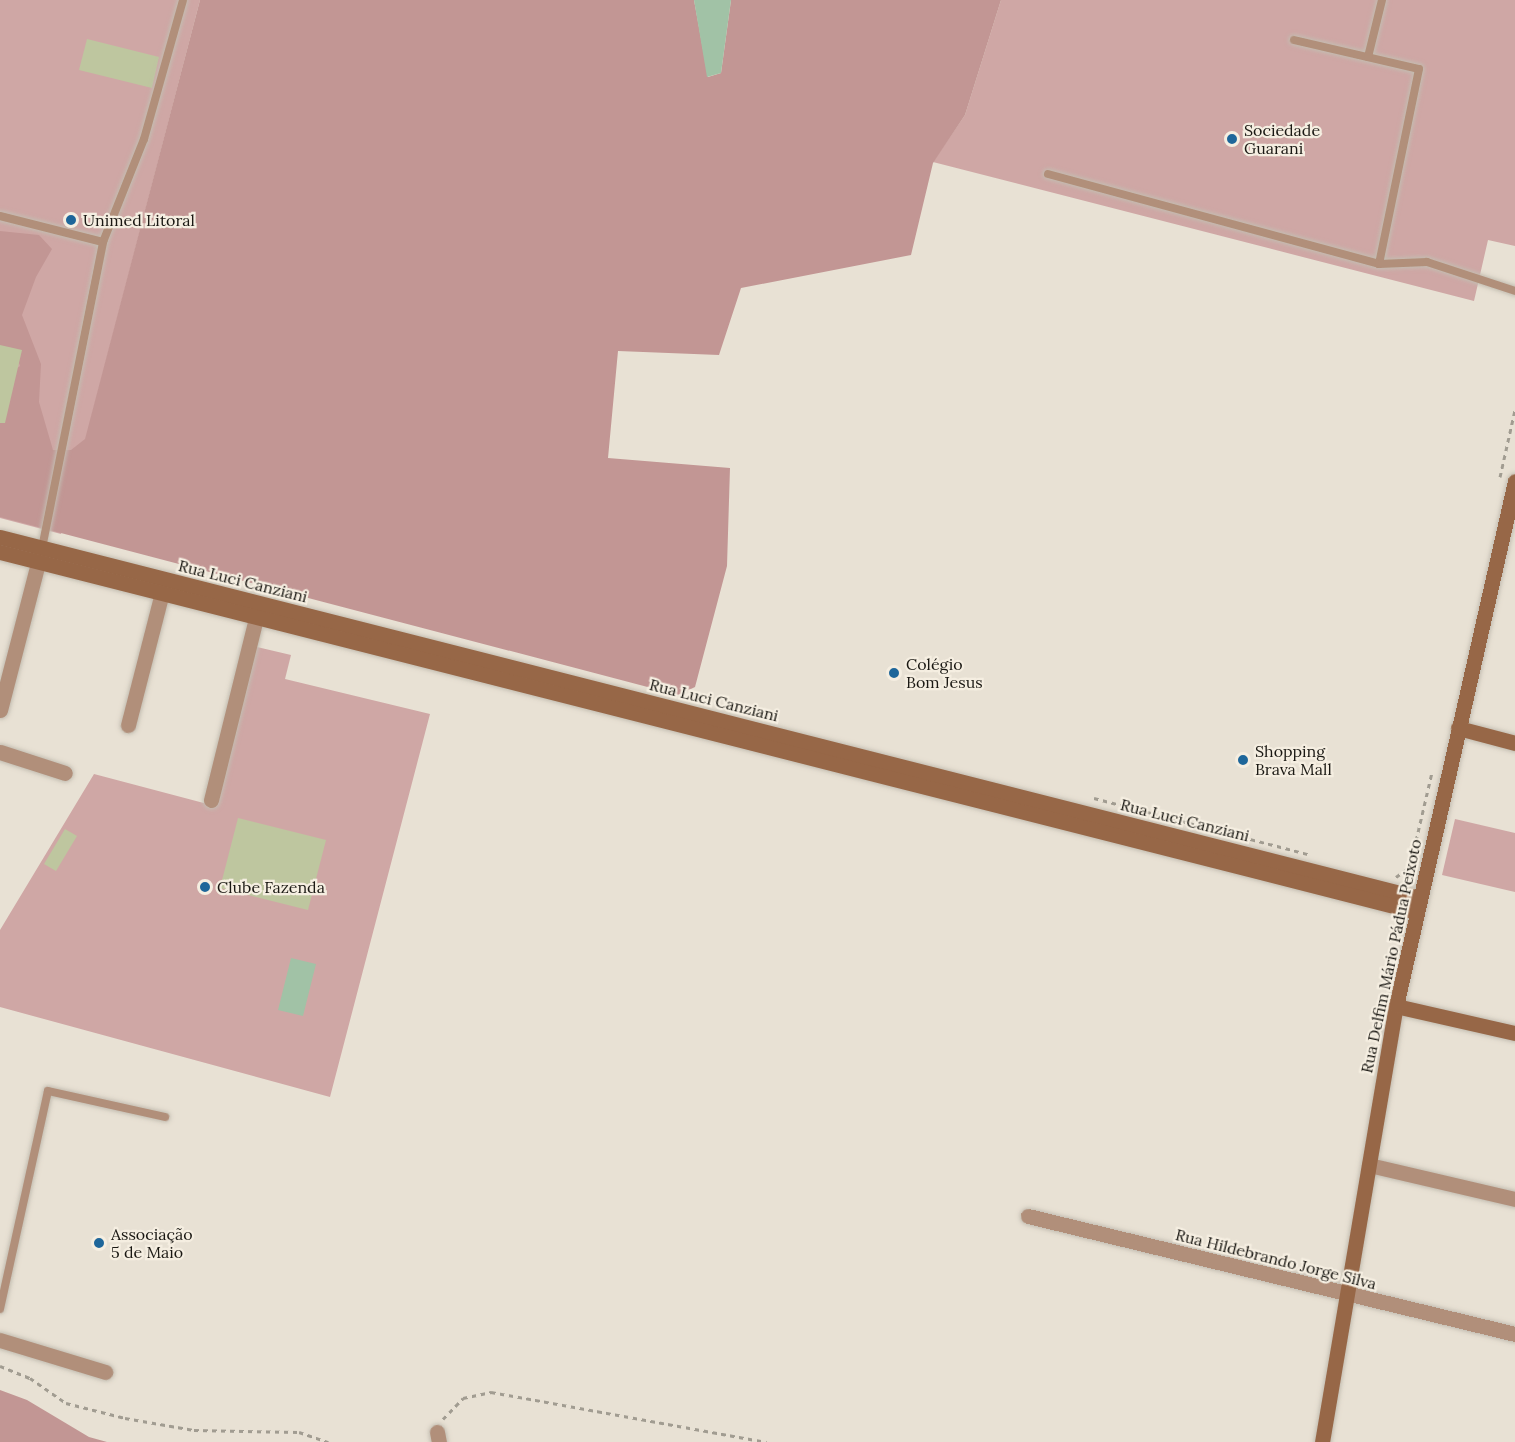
<!DOCTYPE html>
<html>
<head>
<meta charset="utf-8">
<style>
	body { margin:0 }
	#map { position:relative; width:1515px; height:1442px; overflow:hidden; background:#e8e1d4; font-family:Lora,serif }
	div>[style] { position:absolute }
	.green>* { inset:0; background:#cfa7a5 }
	.forest>* { inset:0; background:#c29694 }
	.water>* { inset:0; background:#a1c2a6 }
	.building>* { inset:0; background:#bec69f }
	.path>* { height:3px; margin-top:-1.5px; transform-origin:0; background:repeating-linear-gradient(90deg,#a19c91 0 4.5px,transparent 0 9px) }
	.roads { filter:drop-shadow(0 0 2px #c3bdb1) drop-shadow(0 0 2px #c3bdb1) }
	.lane>* { height:8px; margin:-4px; padding:0 4px; transform-origin:4px; border-radius:4px; background:#b18f7a }
	.street>* { height:15px; margin:-7.5px; padding:0 7.5px; transform-origin:7.5px; border-radius:7.5px; background:#b18f7a }
	.secondary>* { height:15px; margin:-7.5px; padding:0 7.5px; transform-origin:7.5px; border-radius:7.5px; background:#976747 }
	.dots>* { width:16px; height:16px; translate:-50% -50%; box-sizing:border-box; border:3px solid #f5eee1; border-radius:50% }
	span { translate:-50% -50%; white-space:nowrap; text-align:center; line-height:1.15; -webkit-text-stroke:4.5px #f5eee1; paint-order:stroke }
	.poi-label { font-size:16px; color:#1a1813 }
	.left { translate:0 -50%; text-align:left }
	.street-label { font-size:16px; color:#1a1813 }
</style>
</head>
<body>
<div id="map">
	<div class="green">
		<div style="clip-path:polygon(0 0,200px 0,61px 534px,0 518px)"></div>
		<div style="clip-path:polygon(1001px 0,1515px 0,1515px 246px,1488px 240px,1474px 301px,933px 162px,965px 115px)"></div>
		<div style="clip-path:polygon(257px 647px,291px 655px,285px 679px,430px 714px,330px 1097px,0 1007px,0 930px,94px 774px,215px 806px)"></div>
		<div style="clip-path:polygon(1455px 819px,1515px 833px,1515px 892px,1442px 875px)"></div>
	</div>
	<div class="forest">
		<div style="clip-path:polygon(200px 0,694px 0,708px 77px,721px 73px,731px 0,1001px 0,965px 115px,933px 163px,911px 255px,741px 288px,719px 355px,618px 351px,608px 458px,730px 468px,727px 566px,695px 687px,678px 695px,0 517px,0 381px,20px 366px,17px 357px,0 362px,0 231px,39px 235px,52px 249px,36px 277px,22px 315px,41px 364px,39px 402px,53px 450px,71px 450px,85px 439px)"></div>
		<div style="clip-path:polygon(0 1390px,27px 1400px,89px 1437px,107px 1442px,0 1442px)"></div>
	</div>
	<div class="water">
		<div style="clip-path:polygon(694px 0,731px 0,721px 73px,707px 77px)"></div>
		<div style="clip-path:polygon(291px 958px,316px 964px,303px 1016px,278px 1010px)"></div>
	</div>
	<div class="building">
		<div style="clip-path:polygon(87px 39px,159px 57px,152px 88px,79px 70px)"></div>
		<div style="clip-path:polygon(0 345px,22px 350px,5px 423px,0 423px)"></div>
		<div style="clip-path:polygon(238px 818px,326px 840px,308px 910px,220px 888px)"></div>
		<div style="clip-path:polygon(65px 829px,77px 836px,56px 871px,44px 864px)"></div>
	</div>
	<div class="path">
		<div style="left:1500px;top:477px;width:69px;rotate:-77.4deg"></div>
		<div style="left:1094px;top:798px;width:221px;rotate:14.7deg"></div>
		<div style="left:1396px;top:877px;width:14px;rotate:-36deg"></div>
		<div style="left:1407px;top:869px;width:12px;rotate:-66deg"></div>
		<div style="left:1412px;top:858px;width:88px;rotate:-76.9deg"></div>
		<div style="left:0;top:1366px;width:32px;rotate:22deg"></div>
		<div style="left:30px;top:1378px;width:44px;rotate:34.8deg"></div>
		<div style="left:66px;top:1403px;width:61px;rotate:14.3deg"></div>
		<div style="left:125px;top:1418px;width:70px;rotate:9.9deg"></div>
		<div style="left:194px;top:1430px;width:105px;rotate:1.1deg"></div>
		<div style="left:299px;top:1432px;width:31px;rotate:19deg"></div>
		<div style="left:443px;top:1419px;width:29px;rotate:-46deg"></div>
		<div style="left:463px;top:1398px;width:29px;rotate:-12deg"></div>
		<div style="left:491px;top:1392px;width:280px;rotate:10.3deg"></div>
	</div>
	<div class="roads">
		<div class="lane">
			<div style="left:1294px;top:40px;width:128px;rotate:13.1deg"></div>
			<div style="left:1419px;top:69px;width:199px;rotate:101.6deg"></div>
			<div style="left:1368px;top:57px;width:59px;rotate:-76.2deg"></div>
			<div style="left:1048px;top:174px;width:343px;rotate:15.2deg"></div>
			<div style="left:1379px;top:264px;width:48px;rotate:-2.4deg"></div>
			<div style="left:1427px;top:262px;width:93px;rotate:18.2deg"></div>
			<div style="left:0;top:216px;width:106px;rotate:14.2deg"></div>
			<div style="left:103px;top:242px;width:111px;rotate:-68.3deg"></div>
			<div style="left:144px;top:139px;width:144px;rotate:-74.3deg"></div>
			<div style="left:42px;top:548px;width:312px;rotate:-78.7deg"></div>
			<div style="left:0;top:1309px;width:223px;rotate:-77.6deg"></div>
			<div style="left:48px;top:1091px;width:120px;rotate:12.5deg"></div>
		</div>
		<div class="street">
			<div style="left:0;top:710px;width:164px;rotate:-75.5deg"></div>
			<div style="left:128px;top:725px;width:136px;rotate:-75.6deg"></div>
			<div style="left:0;top:752px;width:68px;rotate:17.9deg"></div>
			<div style="left:211px;top:800px;width:200px;rotate:-76.1deg"></div>
			<div style="left:1369px;top:1165px;width:150px;rotate:13.1deg"></div>
			<div style="left:1028px;top:1216px;width:501px;rotate:13.62deg"></div>
			<div style="left:0;top:1340px;width:110px;rotate:16.9deg"></div>
			<div style="left:437px;top:1432px;width:10px;rotate:79deg"></div>
		</div>
		<div class="secondary">
			<div style="left:0;top:537px;width:1464px;rotate:14.27deg"></div>
			<div style="left:0;top:552px;width:1462px;rotate:14.25deg"></div>
			<div style="left:1458px;top:728px;width:59px;rotate:14.7deg"></div>
			<div style="left:1396px;top:1006px;width:122px;rotate:12.8deg"></div>
			<div style="left:1322px;top:1442px;width:442px;rotate:-80.4deg"></div>
			<div style="left:1396px;top:1006px;width:538px;rotate:-77.23deg"></div>
		</div>
	</div>
	<div class="dots">
		<div style="left:1232px;top:139px;background:#1e669a"></div>
		<div style="left:71px;top:220px;background:#1e669a"></div>
		<div style="left:894px;top:673px;background:#1e669a"></div>
		<div style="left:1243px;top:760px;background:#1e669a"></div>
		<div style="left:205px;top:887px;background:#1e669a"></div>
		<div style="left:99px;top:1243px;background:#1e669a"></div>
	</div>
	<div class="poi-label">
		<span class="left" style="left:1244px;top:139px">Sociedade<br>Guarani</span>
		<span class="left" style="left:83px;top:220px">Unimed Litoral</span>
		<span class="left" style="left:906px;top:673px">Colégio<br>Bom Jesus</span>
		<span class="left" style="left:1255px;top:760px">Shopping<br>Brava Mall</span>
		<span class="left" style="left:217px;top:887px">Clube Fazenda</span>
		<span class="left" style="left:111px;top:1243px">Associação<br>5 de Maio</span>
	</div>
	<div class="street-label">
		<span style="left:243px;top:581px;rotate:14deg">Rua Luci Canziani</span>
		<span style="left:714px;top:700px;rotate:14deg">Rua Luci Canziani</span>
		<span style="left:1185px;top:820px;rotate:14deg">Rua Luci Canziani</span>
		<span style="left:1391px;top:956px;rotate:-78deg">Rua Delfim Mário Pádua Peixoto</span>
		<span style="left:1276px;top:1259px;rotate:14deg">Rua Hildebrando Jorge Silva</span>
	</div>
</div>
</body>
</html>
